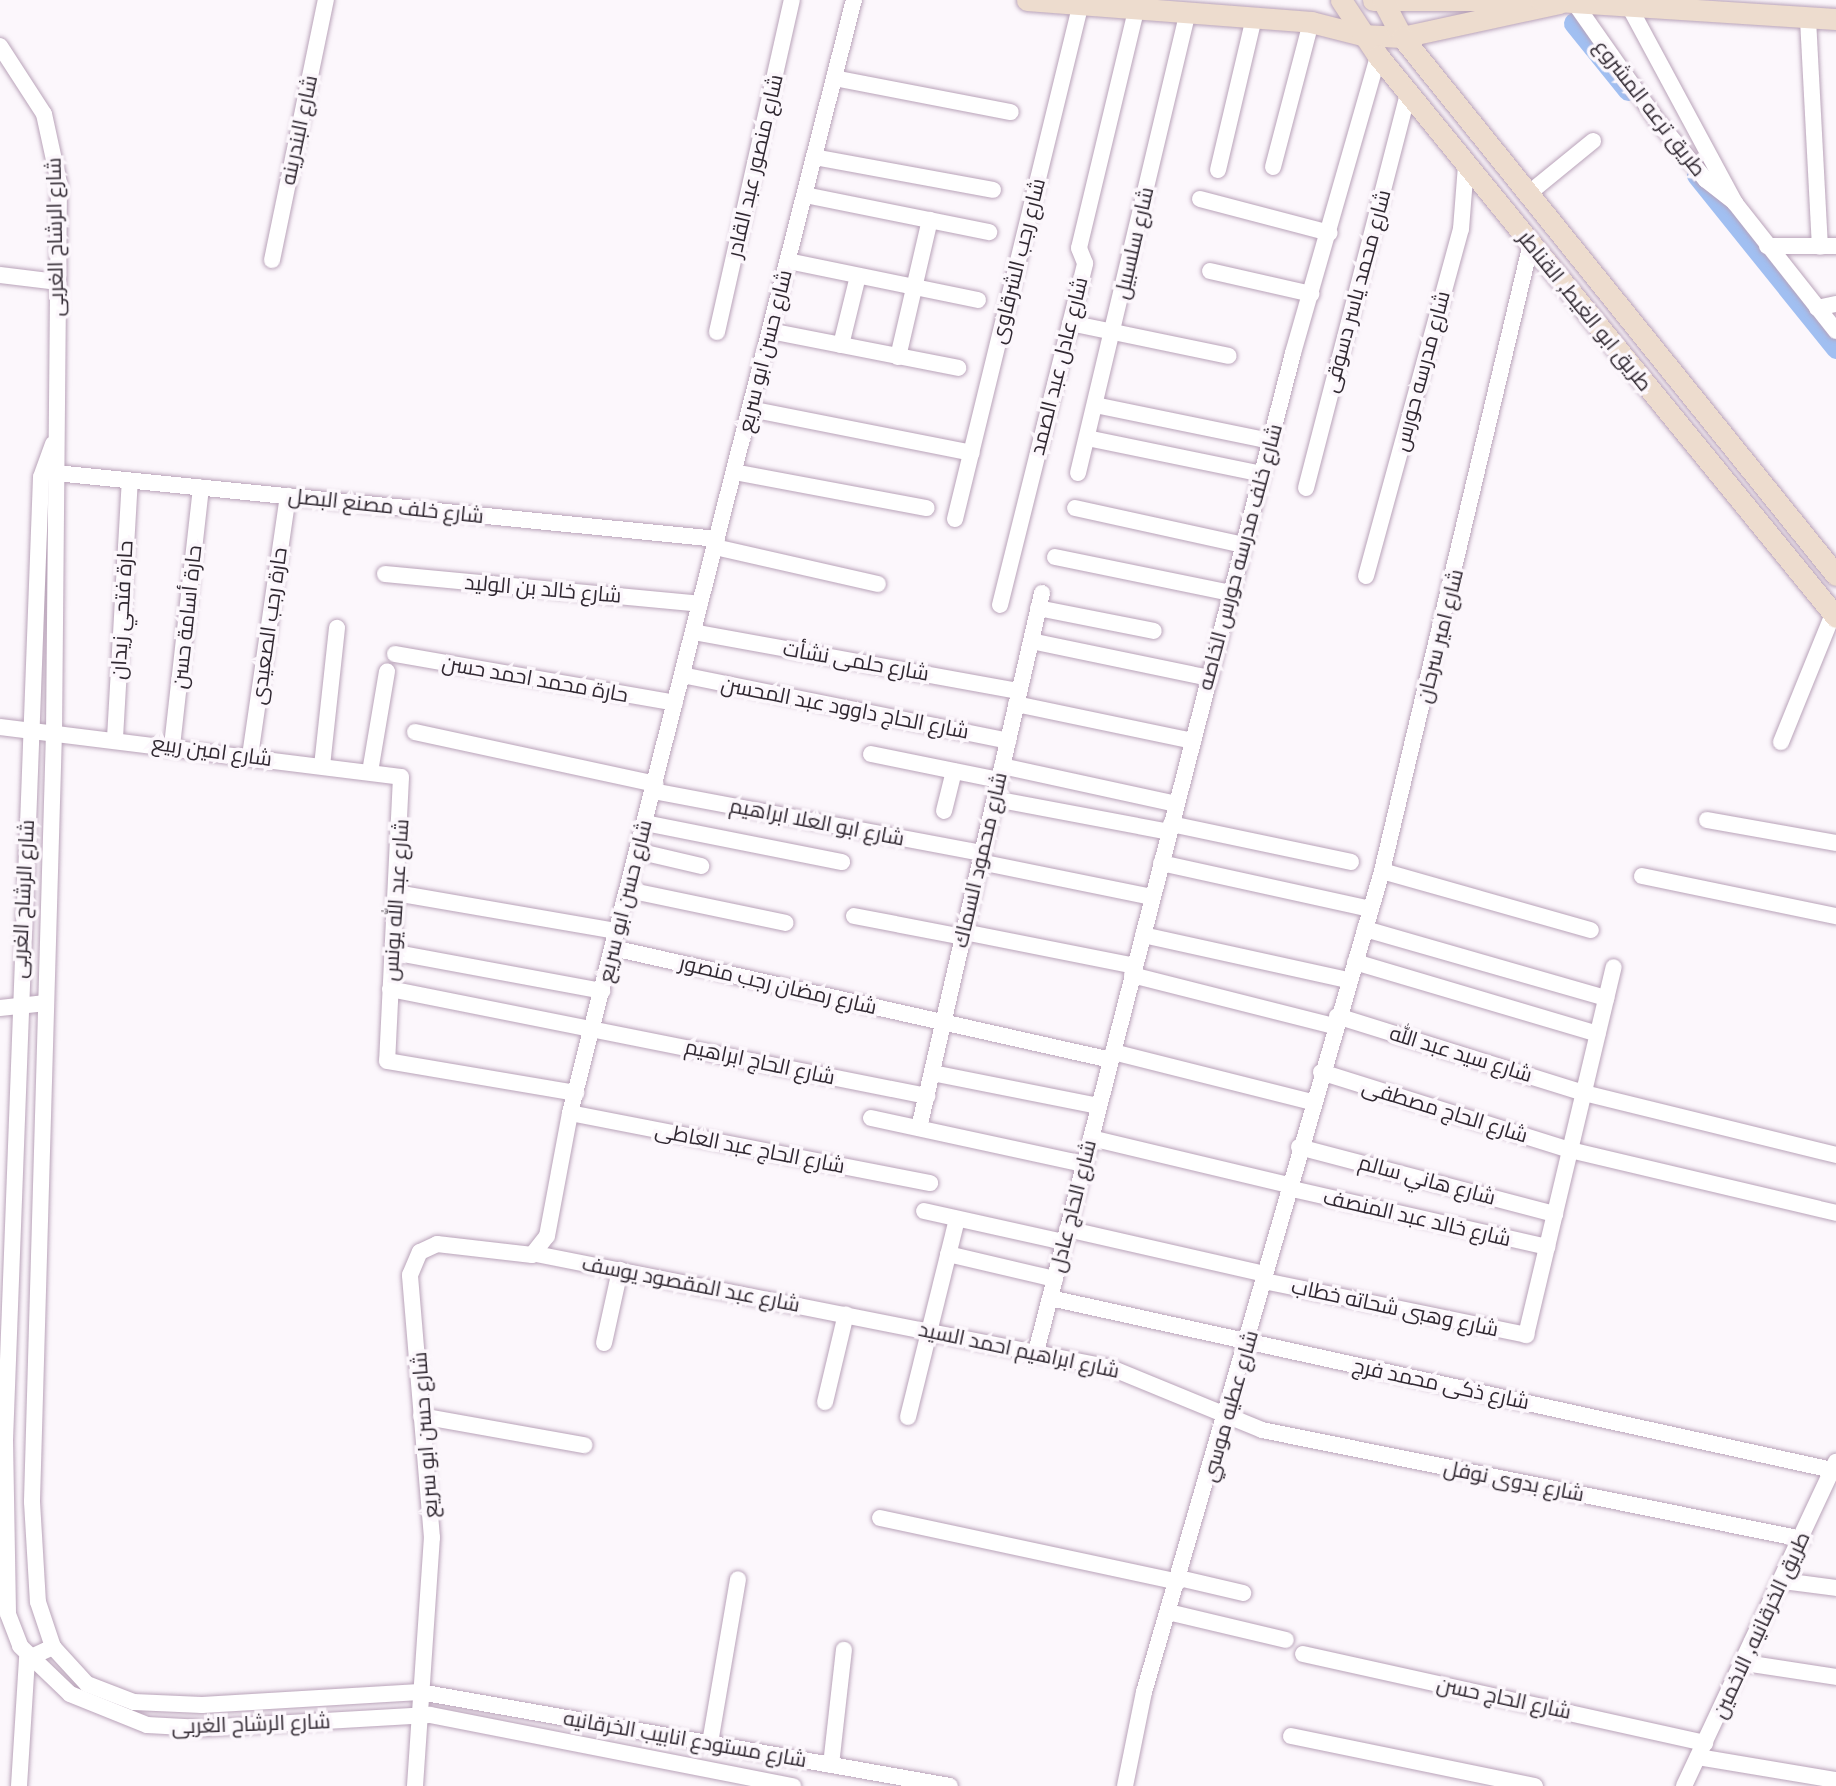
<!DOCTYPE html>
<html>
<head>
<meta charset="utf-8">
<style>
	body { margin:0 }
	#map { position:relative; width:1836px; height:1786px; overflow:hidden; background:#fcf7fc; font-family:"Source Serif 4",Cairo,serif }
	div>[style] { position:absolute }
	.canal>* { height:21px; margin:-10.5px; padding:0 10.5px; transform-origin:10.5px; border-radius:10.5px; background:#a1bff1 }
	.roads { filter:drop-shadow(0 0 2px #b9a3b9) drop-shadow(0 0 2px #b9a3b9) }
	.street>* { height:16px; margin:-8px; padding:0 8px; transform-origin:8px; border-radius:8px; background:#fff }
	.secondary>* { height:21px; margin:-10.5px; padding:0 10.5px; transform-origin:10.5px; border-radius:10.5px; background:#eddcce }
	span { translate:-50% -50%; white-space:nowrap; text-align:center; line-height:1.15; -webkit-text-stroke:7px #fcf7fc; paint-order:stroke }
	.street-label { font-size:21px; color:#302831 }
</style>
</head>
<body>
<div id="map">
	<div class="canal">
		<div style="left:1574px;top:23px;width:86px;rotate:51.1deg"></div>
		<div style="left:1697px;top:175px;width:222px;rotate:51.2deg"></div>
	</div>
	<div class="roads">
		<div class="street">
			<div style="left:1576px;top:5px;width:139px;rotate:54.9deg"></div>
			<div style="left:1656px;top:119px;width:79px;rotate:50.7deg"></div>
			<div style="left:1706px;top:180px;width:37px;rotate:38deg"></div>
			<div style="left:1735px;top:203px;width:163px;rotate:51.7deg"></div>
			<div style="left:1630px;top:8px;width:221px;rotate:61.7deg"></div>
			<div style="left:1808px;top:19px;width:228px;rotate:87deg"></div>
			<div style="left:0;top:46px;width:81px;rotate:57.1deg"></div>
			<div style="left:44px;top:114px;width:71px;rotate:77.7deg"></div>
			<div style="left:59px;top:183px;width:549px;rotate:90.52deg"></div>
			<div style="left:54px;top:732px;width:770px;rotate:91.64deg"></div>
			<div style="left:32px;top:1502px;width:100px;rotate:86.6deg"></div>
			<div style="left:38px;top:1602px;width:47px;rotate:71.6deg"></div>
			<div style="left:53px;top:1647px;width:50px;rotate:47.4deg"></div>
			<div style="left:87px;top:1684px;width:50px;rotate:21deg"></div>
			<div style="left:134px;top:1702px;width:68px;rotate:2.5deg"></div>
			<div style="left:202px;top:1705px;width:218px;rotate:-3.4deg"></div>
			<div style="left:420px;top:1692px;width:538px;rotate:10.06deg"></div>
			<div style="left:834px;top:78px;width:180px;rotate:10.9deg"></div>
			<div style="left:814px;top:157px;width:182px;rotate:10.4deg"></div>
			<div style="left:1273px;top:167px;width:150px;rotate:-75.3deg"></div>
			<div style="left:1218px;top:170px;width:156px;rotate:-76.7deg"></div>
			<div style="left:1528px;top:194px;width:84px;rotate:-39.2deg"></div>
			<div style="left:805px;top:195px;width:188px;rotate:11.4deg"></div>
			<div style="left:1200px;top:199px;width:134px;rotate:14.7deg"></div>
			<div style="left:1767px;top:246px;width:69px"></div>
			<div style="left:272px;top:260px;width:266px;rotate:-78.3deg"></div>
			<div style="left:788px;top:261px;width:194px;rotate:11.6deg"></div>
			<div style="left:1210px;top:271px;width:104px;rotate:12.8deg"></div>
			<div style="left:0;top:275px;width:57px;rotate:7deg"></div>
			<div style="left:1817px;top:308px;width:19px;rotate:-12deg"></div>
			<div style="left:1070px;top:323px;width:162px;rotate:11.7deg"></div>
			<div style="left:770px;top:331px;width:192px;rotate:11.1deg"></div>
			<div style="left:717px;top:332px;width:340px;rotate:-77.3deg"></div>
			<div style="left:841px;top:345px;width:71px;rotate:-76.2deg"></div>
			<div style="left:898px;top:357px;width:141px;rotate:-76.9deg"></div>
			<div style="left:1095px;top:405px;width:179px;rotate:11.6deg"></div>
			<div style="left:750px;top:409px;width:226px;rotate:11.2deg"></div>
			<div style="left:1087px;top:438px;width:179px;rotate:11.6deg"></div>
			<div style="left:53px;top:444px;width:35px;rotate:110deg"></div>
			<div style="left:41px;top:477px;width:964px;rotate:92.14deg"></div>
			<div style="left:5px;top:1440px;width:174px;rotate:89deg"></div>
			<div style="left:8px;top:1614px;width:34px;rotate:69deg"></div>
			<div style="left:20px;top:1646px;width:69px;rotate:43.8deg"></div>
			<div style="left:70px;top:1694px;width:83px;rotate:21.9deg"></div>
			<div style="left:147px;top:1725px;width:56px;rotate:3.1deg"></div>
			<div style="left:203px;top:1728px;width:227px;rotate:-3.3deg"></div>
			<div style="left:430px;top:1715px;width:370px;rotate:11.1deg"></div>
			<div style="left:734px;top:472px;width:196px;rotate:10.6deg"></div>
			<div style="left:55px;top:473px;width:665px;rotate:5.69deg"></div>
			<div style="left:1078px;top:473px;width:474px;rotate:-76.6deg"></div>
			<div style="left:1306px;top:488px;width:407px;rotate:-75.5deg"></div>
			<div style="left:1075px;top:508px;width:172px;rotate:12.4deg"></div>
			<div style="left:955px;top:519px;width:531px;rotate:-76.28deg"></div>
			<div style="left:715px;top:547px;width:167px;rotate:12.8deg"></div>
			<div style="left:1055px;top:557px;width:180px;rotate:11.6deg"></div>
			<div style="left:385px;top:574px;width:316px;rotate:5.4deg"></div>
			<div style="left:1366px;top:576px;width:360px;rotate:-74.7deg"></div>
			<div style="left:1461px;top:229px;width:64px;rotate:-85.5deg"></div>
			<div style="left:1000px;top:605px;width:352px;rotate:-76deg"></div>
			<div style="left:1085px;top:263px;width:16px;rotate:-112deg"></div>
			<div style="left:1079px;top:248px;width:249px;rotate:-76.5deg"></div>
			<div style="left:1038px;top:608px;width:118px;rotate:11.2deg"></div>
			<div style="left:693px;top:632px;width:331px;rotate:10.3deg"></div>
			<div style="left:1031px;top:641px;width:182px;rotate:11.7deg"></div>
			<div style="left:395px;top:654px;width:284px;rotate:9.9deg"></div>
			<div style="left:682px;top:675px;width:333px;rotate:11.4deg"></div>
			<div style="left:1016px;top:704px;width:181px;rotate:11.8deg"></div>
			<div style="left:0;top:727px;width:404px;rotate:7.1deg"></div>
			<div style="left:401px;top:777px;width:284px;rotate:92.8deg"></div>
			<div style="left:387px;top:1061px;width:192px;rotate:9.6deg"></div>
			<div style="left:415px;top:732px;width:246px;rotate:12.2deg"></div>
			<div style="left:115px;top:738px;width:257px;rotate:-86.7deg"></div>
			<div style="left:1781px;top:742px;width:138px;rotate:-67.9deg"></div>
			<div style="left:172px;top:746px;width:260px;rotate:-83.6deg"></div>
			<div style="left:871px;top:754px;width:131px;rotate:11.5deg"></div>
			<div style="left:250px;top:756px;width:263px;rotate:-81.7deg"></div>
			<div style="left:322px;top:766px;width:139px;rotate:-83.8deg"></div>
			<div style="left:1002px;top:766px;width:178px;rotate:12.3deg"></div>
			<div style="left:370px;top:772px;width:102px;rotate:-80.4deg"></div>
			<div style="left:653px;top:791px;width:335px;rotate:10.7deg"></div>
			<div style="left:995px;top:799px;width:177px;rotate:10.7deg"></div>
			<div style="left:944px;top:811px;width:41px;rotate:-76deg"></div>
			<div style="left:1707px;top:820px;width:131px;rotate:10.1deg"></div>
			<div style="left:645px;top:823px;width:201px;rotate:11.2deg"></div>
			<div style="left:1171px;top:824px;width:184px;rotate:11.9deg"></div>
			<div style="left:637px;top:851px;width:66px;rotate:13.2deg"></div>
			<div style="left:980px;top:862px;width:176px;rotate:11.5deg"></div>
			<div style="left:1161px;top:863px;width:215px;rotate:12.4deg"></div>
			<div style="left:1382px;top:871px;width:217px;rotate:15.8deg"></div>
			<div style="left:1642px;top:876px;width:198px;rotate:11.7deg"></div>
			<div style="left:628px;top:890px;width:161px;rotate:11.8deg"></div>
			<div style="left:396px;top:893px;width:224px;rotate:9.8deg"></div>
			<div style="left:854px;top:916px;width:111px;rotate:10.9deg"></div>
			<div style="left:1365px;top:929px;width:251px;rotate:16deg"></div>
			<div style="left:964px;top:932px;width:174px;rotate:11.2deg"></div>
			<div style="left:1143px;top:935px;width:210px;rotate:12.4deg"></div>
			<div style="left:613px;top:948px;width:510px;rotate:12.67deg"></div>
			<div style="left:392px;top:952px;width:214px;rotate:10.5deg"></div>
			<div style="left:1355px;top:962px;width:253px;rotate:16.5deg"></div>
			<div style="left:1132px;top:975px;width:208px;rotate:14.2deg"></div>
			<div style="left:390px;top:989px;width:548px;rotate:11.27deg"></div>
			<div style="left:0;top:1008px;width:46px;rotate:-6.2deg"></div>
			<div style="left:1337px;top:1016px;width:259px;rotate:17.3deg"></div>
			<div style="left:1584px;top:1093px;width:260px;rotate:13.8deg"></div>
			<div style="left:1113px;top:1052px;width:205px;rotate:14.1deg"></div>
			<div style="left:1321px;top:1072px;width:261px;rotate:17.4deg"></div>
			<div style="left:1570px;top:1150px;width:273px;rotate:13.3deg"></div>
			<div style="left:932px;top:1073px;width:170px;rotate:11.2deg"></div>
			<div style="left:570px;top:1113px;width:367px;rotate:11deg"></div>
			<div style="left:871px;top:1118px;width:218px;rotate:12.2deg"></div>
			<div style="left:919px;top:1128px;width:549px;rotate:-77.05deg"></div>
			<div style="left:1091px;top:1138px;width:204px;rotate:13.4deg"></div>
			<div style="left:1299px;top:1147px;width:265px;rotate:14.7deg"></div>
			<div style="left:1288px;top:1188px;width:266px;rotate:12.8deg"></div>
			<div style="left:924px;top:1211px;width:143px;rotate:12.5deg"></div>
			<div style="left:1067px;top:1229px;width:203px;rotate:12.8deg"></div>
			<div style="left:536px;top:1254px;width:586px;rotate:11.21deg"></div>
			<div style="left:1111px;top:1368px;width:163px;rotate:22.3deg"></div>
			<div style="left:1262px;top:1430px;width:551px;rotate:11.41deg"></div>
			<div style="left:948px;top:1254px;width:110px;rotate:13.2deg"></div>
			<div style="left:1264px;top:1281px;width:268px;rotate:11.6deg"></div>
			<div style="left:1526px;top:1335px;width:378px;rotate:-76.6deg"></div>
			<div style="left:1050px;top:1298px;width:801px;rotate:12.4deg"></div>
			<div style="left:604px;top:1343px;width:75px;rotate:-77.6deg"></div>
			<div style="left:1036px;top:1352px;width:1032px;rotate:-75.57deg"></div>
			<div style="left:1293px;top:353px;width:309px;rotate:-74deg"></div>
			<div style="left:825px;top:1402px;width:90px;rotate:-76.6deg"></div>
			<div style="left:421px;top:1416px;width:166px;rotate:10.1deg"></div>
			<div style="left:908px;top:1417px;width:204px;rotate:-76.1deg"></div>
			<div style="left:880px;top:1518px;width:305px;rotate:12.1deg"></div>
			<div style="left:1179px;top:1578px;width:66px;rotate:13.2deg"></div>
			<div style="left:1783px;top:1581px;width:53px;rotate:7.5deg"></div>
			<div style="left:1168px;top:1612px;width:121px;rotate:13.3deg"></div>
			<div style="left:1303px;top:1654px;width:412px;rotate:12.5deg"></div>
			<div style="left:1745px;top:1663px;width:92px;rotate:8.7deg"></div>
			<div style="left:1291px;top:1736px;width:249px;rotate:11.6deg"></div>
			<div style="left:710px;top:1743px;width:166px;rotate:-80.3deg"></div>
			<div style="left:1698px;top:1757px;width:140px;rotate:9.5deg"></div>
			<div style="left:831px;top:1765px;width:116px;rotate:-83.6deg"></div>
			<div style="left:19px;top:1786px;width:127px;rotate:-86.4deg"></div>
			<div style="left:27px;top:1659px;width:29px;rotate:-25deg"></div>
			<div style="left:415px;top:1786px;width:249px;rotate:-86.1deg"></div>
			<div style="left:432px;top:1538px;width:264px;rotate:-94.8deg"></div>
			<div style="left:410px;top:1275px;width:25px;rotate:-67deg"></div>
			<div style="left:420px;top:1252px;width:19px;rotate:-25deg"></div>
			<div style="left:437px;top:1244px;width:96px;rotate:6.6deg"></div>
			<div style="left:532px;top:1255px;width:24px;rotate:-52deg"></div>
			<div style="left:547px;top:1236px;width:125px;rotate:-79.4deg"></div>
			<div style="left:570px;top:1113px;width:1149px;rotate:-75.69deg"></div>
			<div style="left:1125px;top:1786px;width:96px;rotate:-78.6deg"></div>
			<div style="left:1144px;top:1692px;width:855px;rotate:-73.83deg"></div>
			<div style="left:1382px;top:871px;width:645px;rotate:-76.65deg"></div>
			<div style="left:1684px;top:1786px;width:358px;rotate:-64.9deg"></div>
		</div>
		<div class="secondary">
			<div style="left:1027px;top:0;width:285px;rotate:4.4deg"></div>
			<div style="left:1311px;top:22px;width:53px;rotate:14.3deg"></div>
			<div style="left:1362px;top:35px;width:40px;rotate:2.9deg"></div>
			<div style="left:1402px;top:37px;width:161px;rotate:-12.2deg"></div>
			<div style="left:1341px;top:0;width:67px;rotate:56.5deg"></div>
			<div style="left:1378px;top:56px;width:724px;rotate:50.77deg"></div>
			<div style="left:1373px;top:0;width:168px"></div>
			<div style="left:1541px;top:0;width:296px;rotate:3.7deg"></div>
			<div style="left:1383px;top:1px;width:41px;rotate:62.2deg"></div>
			<div style="left:1402px;top:37px;width:691px;rotate:51.11deg"></div>
		</div>
	</div>
	<div class="street-label">
		<span style="left:1650px;top:108px;rotate:52deg">طريق ترعه المشروع</span>
		<span style="left:299px;top:130px;rotate:-78deg">شارع البندرينه</span>
		<span style="left:755px;top:166px;rotate:-77deg">شارع منصور عبد القادر</span>
		<span style="left:55px;top:237px;rotate:-91deg">شارع الرشاح الغربى</span>
		<span style="left:1134px;top:243px;rotate:-77deg">شارع سلسبيل</span>
		<span style="left:1018px;top:261px;rotate:-76deg">شارع رجب الشرقاوى</span>
		<span style="left:1357px;top:291px;rotate:-75deg">شارع محمد ياسر دسوقى</span>
		<span style="left:1585px;top:311px;rotate:51deg">طريق ابو الغيط, القناطر</span>
		<span style="left:765px;top:351px;rotate:-76deg">شارع حسن ابو سريع</span>
		<span style="left:1059px;top:366px;rotate:-76deg">شارع عادل عبد الصمد</span>
		<span style="left:1422px;top:371px;rotate:-75deg">شارع مدرسه حورس</span>
		<span style="left:386px;top:506px;rotate:6deg">شارع خلف مصنع البصل</span>
		<span style="left:1240px;top:557px;rotate:-75deg">شارع خلف مدرسه حورس الخاصه</span>
		<span style="left:543px;top:589px;rotate:5deg">شارع خالد بن الوليد</span>
		<span style="left:122px;top:610px;rotate:-87deg">حارة فتحي زيدان</span>
		<span style="left:187px;top:617px;rotate:-84deg">حارة أسامة حسن</span>
		<span style="left:269px;top:626px;rotate:-82deg">حارة رجب الصعيدى</span>
		<span style="left:1440px;top:636px;rotate:-76deg">شارع امير سرحان</span>
		<span style="left:856px;top:661px;rotate:10deg">شارع حلمى نشأت</span>
		<span style="left:535px;top:679px;rotate:10deg">حارة محمد احمد حسن</span>
		<span style="left:845px;top:708px;rotate:11deg">شارع الحاج داوود عبد المحسن</span>
		<span style="left:212px;top:751px;rotate:8deg">شارع امين ربيع</span>
		<span style="left:817px;top:822px;rotate:11deg">شارع ابو العلا ابراهيم</span>
		<span style="left:980px;top:860px;rotate:-77deg">شارع محمود السماك</span>
		<span style="left:23px;top:899px;rotate:-87deg">شارع الرشاح الغربى</span>
		<span style="left:396px;top:900px;rotate:-86deg">شارع عبد الله يونس</span>
		<span style="left:625px;top:901px;rotate:-76deg">شارع حسن ابو سريع</span>
		<span style="left:778px;top:985px;rotate:13deg">شارع رمضان رجب منصور</span>
		<span style="left:1461px;top:1054px;rotate:17deg">شارع سيد عبد الله</span>
		<span style="left:760px;top:1062px;rotate:12deg">شارع الحاج ابراهيم</span>
		<span style="left:1445px;top:1111px;rotate:17deg">شارع الحاج مصطفى</span>
		<span style="left:750px;top:1148px;rotate:11deg">شارع الحاج عبد العاطى</span>
		<span style="left:1427px;top:1180px;rotate:15deg">شارع هاني سالم</span>
		<span style="left:1073px;top:1206px;rotate:-76deg">شارع الحاج عادل</span>
		<span style="left:1417px;top:1218px;rotate:13deg">شارع خالد عبد المنصف</span>
		<span style="left:691px;top:1284px;rotate:11deg">شارع عبد المقصود يوسف</span>
		<span style="left:1395px;top:1308px;rotate:12deg">شارع وهبى شحاته خطاب</span>
		<span style="left:1019px;top:1350px;rotate:12deg">شارع ابراهيم احمد السيد</span>
		<span style="left:1441px;top:1384px;rotate:12deg">شارع ذكى محمد فرج</span>
		<span style="left:1230px;top:1406px;rotate:-74deg">شارع عطيه موسي</span>
		<span style="left:425px;top:1435px;rotate:-94deg">شارع حسن ابو سريع</span>
		<span style="left:1514px;top:1481px;rotate:11deg">شارع بدوى نوفل</span>
		<span style="left:1761px;top:1625px;rotate:-65deg">طريق الخرقانيه, الاخمين</span>
		<span style="left:1504px;top:1698px;rotate:12deg">شارع الحاج حسن</span>
		<span style="left:251px;top:1724px;rotate:-2deg">شارع الرشاح الغربى</span>
		<span style="left:685px;top:1739px;rotate:10deg">شارع مستودع انابيب الخرقانيه</span>
	</div>
</div>
</body>
</html>
